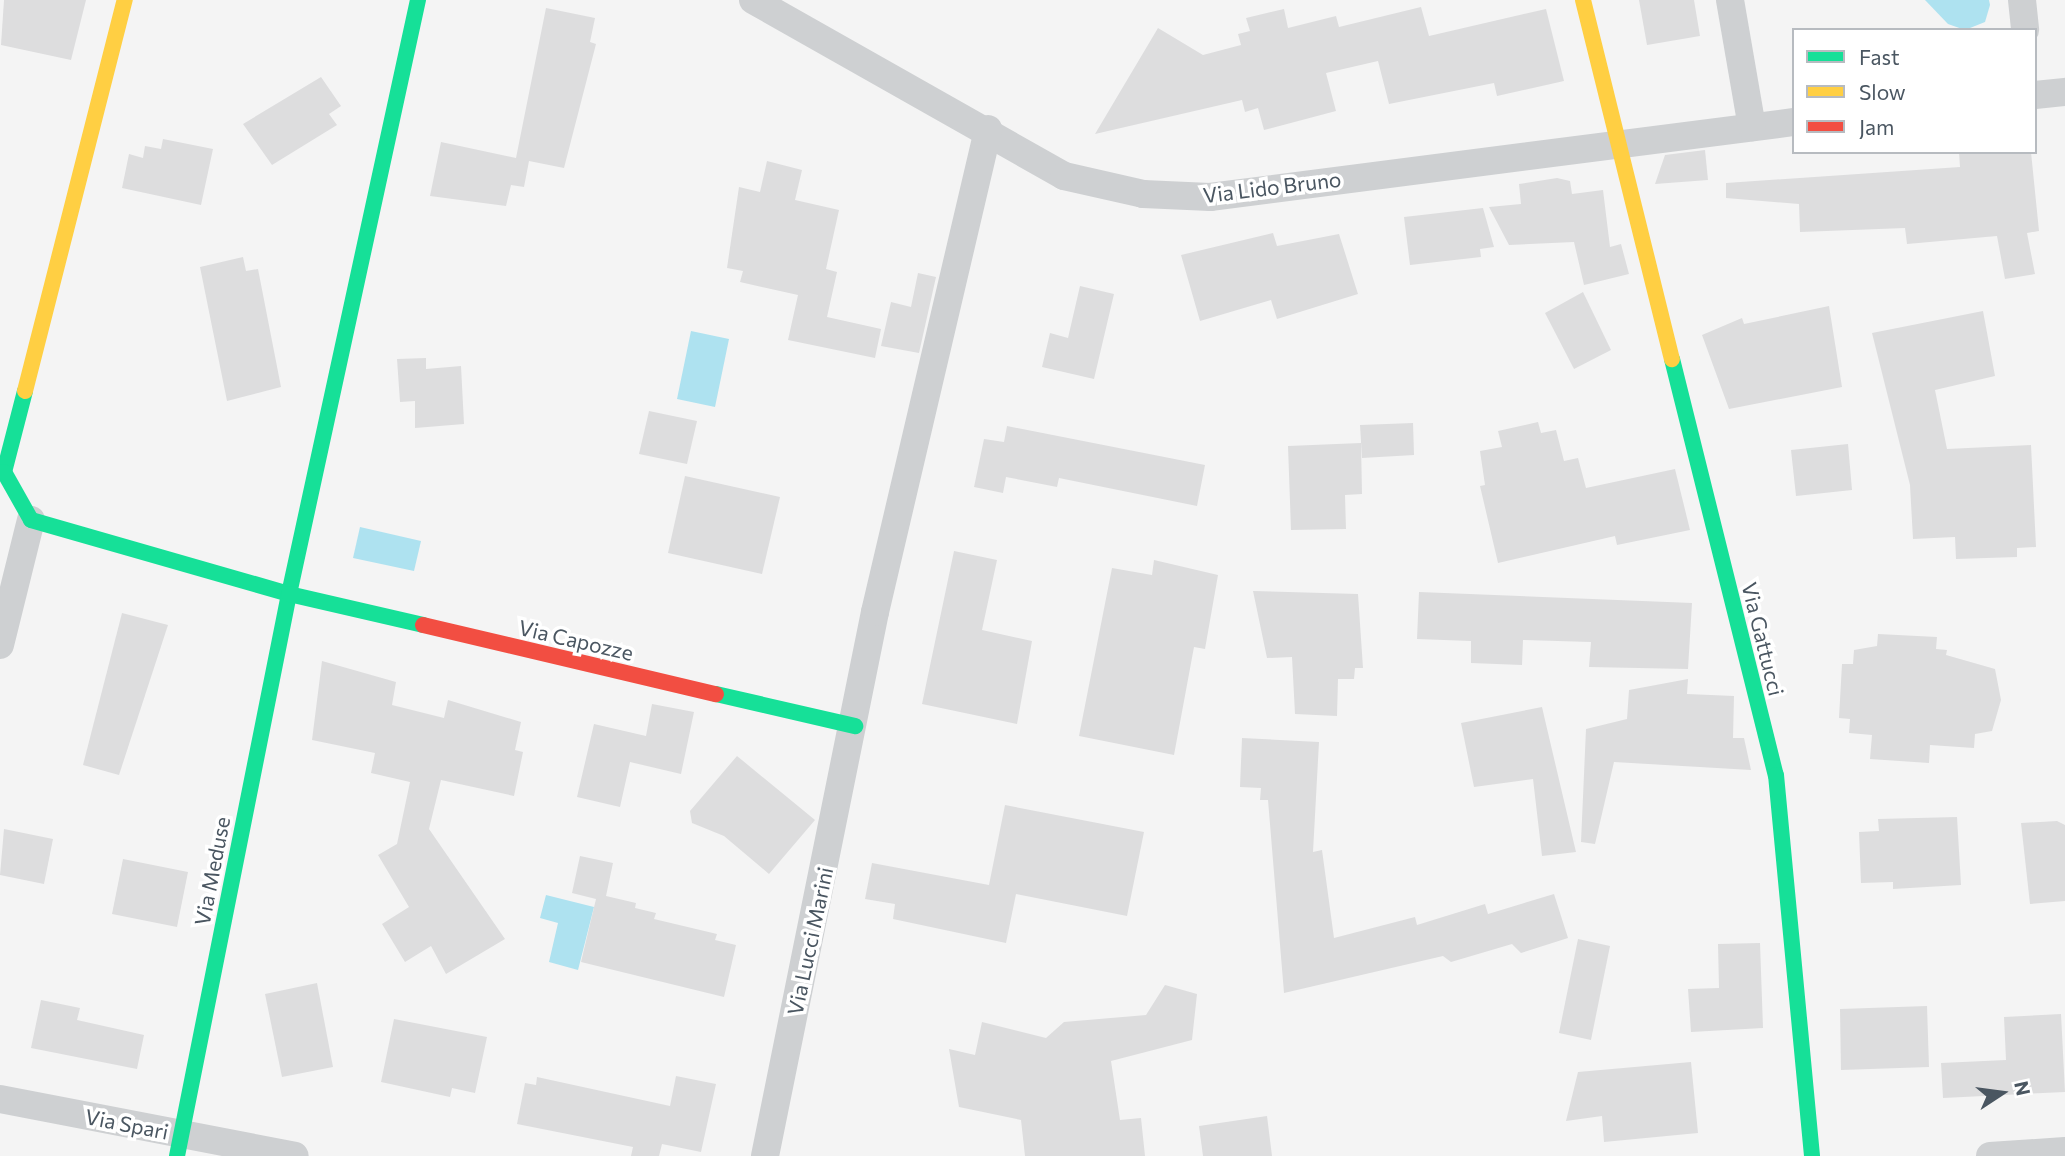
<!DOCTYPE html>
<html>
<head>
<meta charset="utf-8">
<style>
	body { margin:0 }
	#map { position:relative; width:2065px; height:1156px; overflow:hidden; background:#f4f4f4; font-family:Commissioner,sans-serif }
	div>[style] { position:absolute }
	.water>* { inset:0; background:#aee2f0 }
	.building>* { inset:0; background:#ddddde }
	.street>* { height:28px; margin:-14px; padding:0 14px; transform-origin:14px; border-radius:14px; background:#ced0d2 }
	.fast>* { height:16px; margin:-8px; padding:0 8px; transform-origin:8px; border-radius:8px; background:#16e098 }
	.slow>* { height:16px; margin:-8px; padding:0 8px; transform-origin:8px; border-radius:8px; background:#ffcf43 }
	.jam>* { height:16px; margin:-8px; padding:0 8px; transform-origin:8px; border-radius:8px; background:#f24e42 }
	span { translate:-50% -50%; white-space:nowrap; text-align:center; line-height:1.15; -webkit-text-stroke:7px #fff; paint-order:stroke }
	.street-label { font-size:21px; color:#4a5661 }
	.legend { position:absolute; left:1792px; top:28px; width:245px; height:126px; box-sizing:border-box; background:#fff; border:2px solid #b7bbc0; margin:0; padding:9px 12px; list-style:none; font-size:21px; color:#4a5661 }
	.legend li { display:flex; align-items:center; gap:14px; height:35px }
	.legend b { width:35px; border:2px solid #b7bbc0 }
	.north { position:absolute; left:1967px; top:1058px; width:70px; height:70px; -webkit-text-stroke:5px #fff; paint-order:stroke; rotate:77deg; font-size:19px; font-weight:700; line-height:28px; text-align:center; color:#4a5661 }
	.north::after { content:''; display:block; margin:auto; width:24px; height:32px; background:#4a5661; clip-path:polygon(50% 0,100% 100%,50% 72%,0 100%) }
</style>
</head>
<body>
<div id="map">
	<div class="water">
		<div style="clip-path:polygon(1925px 0,1989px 0,1990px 5px,1985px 22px,1965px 30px,1948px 24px)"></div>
		<div style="clip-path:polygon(691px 331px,729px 339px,715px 407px,677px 399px)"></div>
		<div style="clip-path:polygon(360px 527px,421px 541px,414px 571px,353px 558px)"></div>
		<div style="clip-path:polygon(546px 895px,594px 907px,578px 970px,549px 962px,558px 923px,540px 918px)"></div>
	</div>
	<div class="building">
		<div style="clip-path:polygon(4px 0,86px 0,71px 60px,1px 45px)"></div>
		<div style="clip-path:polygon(1639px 0,1694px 0,1700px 36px,1647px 45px)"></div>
		<div style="clip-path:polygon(1421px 7px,1429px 36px,1546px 9px,1564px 81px,1497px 96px,1494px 83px,1389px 104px,1378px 61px,1326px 73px,1336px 111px,1264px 130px,1258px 108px,1245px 112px,1242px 100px,1095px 134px,1158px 28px,1203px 55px,1241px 45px,1238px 34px,1250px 31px,1246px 18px,1284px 9px,1288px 28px,1336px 16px,1339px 27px)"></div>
		<div style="clip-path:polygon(546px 8px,595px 18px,590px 42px,596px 44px,564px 168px,529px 161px,524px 187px,511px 185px,506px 206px,430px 196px,441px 142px,516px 158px)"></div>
		<div style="clip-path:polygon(321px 77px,341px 106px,329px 114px,337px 125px,272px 165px,243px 124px)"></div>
		<div style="clip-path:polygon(163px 139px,213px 149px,201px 205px,122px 188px,129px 154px,143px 158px,145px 146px,161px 149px)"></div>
		<div style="clip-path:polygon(1705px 150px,1708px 180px,1655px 184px,1665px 155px)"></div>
		<div style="clip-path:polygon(1959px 152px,2031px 152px,2039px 231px,2027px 233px,2035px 274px,2005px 279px,1997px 236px,1907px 244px,1905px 228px,1800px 232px,1799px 204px,1726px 198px,1726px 183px,1960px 167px)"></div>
		<div style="clip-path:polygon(767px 161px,802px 170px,795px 200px,839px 210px,826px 269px,837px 272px,827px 317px,881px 329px,875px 358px,788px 340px,798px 295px,740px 282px,743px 271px,727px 268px,739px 187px,760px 192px)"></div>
		<div style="clip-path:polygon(1557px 178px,1570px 181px,1572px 194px,1603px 190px,1610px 247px,1621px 244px,1629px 274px,1584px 285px,1574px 242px,1509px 245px,1489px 207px,1521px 204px,1519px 184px)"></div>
		<div style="clip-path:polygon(1483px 208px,1494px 247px,1480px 249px,1481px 257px,1410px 265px,1404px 217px)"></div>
		<div style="clip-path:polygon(1273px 233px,1277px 246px,1339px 234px,1358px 294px,1277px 319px,1271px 300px,1200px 321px,1181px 255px)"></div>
		<div style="clip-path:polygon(243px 257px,246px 271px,258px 269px,281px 387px,227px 401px,200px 267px)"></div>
		<div style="clip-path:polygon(918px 273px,936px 277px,919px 353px,881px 346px,891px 302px,911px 307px)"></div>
		<div style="clip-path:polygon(1080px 286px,1114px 294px,1094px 379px,1042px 367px,1050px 333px,1068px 338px)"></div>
		<div style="clip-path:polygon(1583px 292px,1611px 350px,1574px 369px,1545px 313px)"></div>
		<div style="clip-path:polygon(1829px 306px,1842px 387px,1729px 409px,1702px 335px,1742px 318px,1744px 324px)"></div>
		<div style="clip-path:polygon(1983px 311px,1995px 376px,1935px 390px,1947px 449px,2031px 445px,2036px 547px,2017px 548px,2017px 557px,1956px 559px,1955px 537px,1913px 539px,1910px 485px,1872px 333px)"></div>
		<div style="clip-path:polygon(426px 358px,426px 369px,461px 366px,464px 424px,415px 428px,415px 401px,400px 402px,397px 359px)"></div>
		<div style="clip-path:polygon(649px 411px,697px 421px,687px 464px,639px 454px)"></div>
		<div style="clip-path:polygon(1538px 422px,1541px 433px,1556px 430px,1564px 461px,1578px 458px,1586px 488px,1675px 469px,1690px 530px,1617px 545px,1615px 536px,1498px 563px,1480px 486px,1485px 485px,1480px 451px,1502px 447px,1498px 431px)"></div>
		<div style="clip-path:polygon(1413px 423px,1414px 455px,1362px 458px,1360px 425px)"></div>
		<div style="clip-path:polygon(1007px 426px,1205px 465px,1197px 506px,1059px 478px,1057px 487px,1006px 477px,1003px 493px,974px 487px,984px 439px,1004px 442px)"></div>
		<div style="clip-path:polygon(1361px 443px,1362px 494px,1345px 495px,1346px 529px,1291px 530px,1288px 446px)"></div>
		<div style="clip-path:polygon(1848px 444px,1852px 490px,1796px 496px,1791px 450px)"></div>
		<div style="clip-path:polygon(685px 476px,780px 497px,762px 574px,668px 553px)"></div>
		<div style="clip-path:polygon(954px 551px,997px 560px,982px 630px,1032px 641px,1017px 724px,922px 704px)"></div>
		<div style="clip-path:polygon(1154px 560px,1218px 575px,1205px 649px,1194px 647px,1174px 755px,1079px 736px,1112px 568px,1152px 575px)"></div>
		<div style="clip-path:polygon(1253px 591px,1358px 594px,1363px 668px,1355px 668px,1354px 679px,1338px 679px,1337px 716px,1295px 714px,1292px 657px,1267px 658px)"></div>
		<div style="clip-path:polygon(1419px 592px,1692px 603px,1688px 669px,1589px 667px,1591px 642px,1523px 640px,1522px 665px,1471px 663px,1471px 641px,1417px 639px)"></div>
		<div style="clip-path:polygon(122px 613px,168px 625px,119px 775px,83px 765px)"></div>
		<div style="clip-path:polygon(1878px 634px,1937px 637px,1936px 649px,1947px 650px,1946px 655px,1995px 669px,2001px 700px,1992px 731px,1975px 734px,1974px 748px,1930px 745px,1929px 763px,1870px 759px,1872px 735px,1849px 733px,1850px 719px,1839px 718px,1842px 664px,1853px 664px,1854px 650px,1877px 646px)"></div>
		<div style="clip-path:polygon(322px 661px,396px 682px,392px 705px,444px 718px,448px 700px,521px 722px,515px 750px,523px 752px,514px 796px,441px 780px,429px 829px,505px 939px,446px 974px,431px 946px,405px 962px,382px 924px,409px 907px,378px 855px,397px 844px,410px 782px,371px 773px,375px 753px,312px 740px)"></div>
		<div style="clip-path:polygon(1688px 679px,1687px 694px,1734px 696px,1733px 738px,1744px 738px,1751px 770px,1614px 762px,1595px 844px,1581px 842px,1586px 729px,1627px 719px,1629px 690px)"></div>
		<div style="clip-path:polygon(652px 704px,694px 712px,681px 774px,630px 762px,620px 807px,577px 797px,594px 724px,646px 736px)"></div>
		<div style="clip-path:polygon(1542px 707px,1545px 720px,1576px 852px,1542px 856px,1533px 779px,1474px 787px,1461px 723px)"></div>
		<div style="clip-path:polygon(1242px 738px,1319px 742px,1313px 852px,1322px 850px,1334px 938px,1415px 917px,1417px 925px,1485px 904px,1488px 914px,1554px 894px,1568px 938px,1521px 953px,1512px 944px,1451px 962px,1443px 956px,1284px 993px,1268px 800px,1260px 800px,1261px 788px,1240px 787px)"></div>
		<div style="clip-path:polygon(737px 756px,815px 820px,769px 874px,724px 836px,692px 823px,690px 811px)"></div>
		<div style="clip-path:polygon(1005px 805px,1144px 832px,1127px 916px,1016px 894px,1006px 943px,893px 919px,895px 904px,865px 899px,872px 863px,989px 885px)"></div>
		<div style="clip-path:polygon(1957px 817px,1961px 885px,1893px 889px,1893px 882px,1861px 883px,1859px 832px,1879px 831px,1878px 819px)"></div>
		<div style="clip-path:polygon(2057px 821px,2065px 825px,2065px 901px,2030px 904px,2021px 823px)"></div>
		<div style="clip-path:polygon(4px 829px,53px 839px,44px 884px,0 875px)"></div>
		<div style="clip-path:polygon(580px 856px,613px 863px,606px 896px,636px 903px,635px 908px,656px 913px,654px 919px,717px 934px,715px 940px,736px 945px,724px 997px,581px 962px,596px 899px,572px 893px)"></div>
		<div style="clip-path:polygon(123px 859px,188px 872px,177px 927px,112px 914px)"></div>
		<div style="clip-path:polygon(1578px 939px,1610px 946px,1591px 1040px,1559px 1033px)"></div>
		<div style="clip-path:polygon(1760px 943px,1763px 1028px,1691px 1032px,1688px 989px,1719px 988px,1718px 944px)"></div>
		<div style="clip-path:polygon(317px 983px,333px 1067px,282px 1077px,265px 994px)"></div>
		<div style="clip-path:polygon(1165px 985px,1197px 994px,1192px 1040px,1111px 1061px,1120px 1120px,1141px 1118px,1145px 1156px,1025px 1156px,1021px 1120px,959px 1107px,949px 1049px,975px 1055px,982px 1022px,1046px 1038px,1064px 1022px,1146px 1015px)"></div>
		<div style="clip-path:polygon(41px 1000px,80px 1008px,77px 1020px,144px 1035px,137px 1069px,31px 1048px)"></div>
		<div style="clip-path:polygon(1927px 1006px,1929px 1067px,1841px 1070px,1840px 1009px)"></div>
		<div style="clip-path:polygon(2061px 1014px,2065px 1092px,1943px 1098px,1941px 1063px,2006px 1060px,2004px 1017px)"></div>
		<div style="clip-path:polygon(394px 1019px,487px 1037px,475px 1093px,452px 1088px,450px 1097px,381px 1082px)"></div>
		<div style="clip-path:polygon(1691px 1062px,1698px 1133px,1604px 1142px,1602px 1116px,1566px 1121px,1578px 1072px)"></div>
		<div style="clip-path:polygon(676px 1076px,716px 1084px,701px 1152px,662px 1144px,659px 1156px,631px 1156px,633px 1147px,517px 1124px,525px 1083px,536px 1085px,537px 1077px,670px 1106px)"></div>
		<div style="clip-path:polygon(1267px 1116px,1272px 1156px,1203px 1156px,1199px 1126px)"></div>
	</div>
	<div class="street">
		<div style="left:753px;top:0;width:357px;rotate:29.5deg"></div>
		<div style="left:1064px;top:176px;width:81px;rotate:12.8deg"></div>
		<div style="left:1143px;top:194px;width:67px;rotate:2.6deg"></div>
		<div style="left:1210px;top:197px;width:589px;rotate:-7.32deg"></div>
		<div style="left:1730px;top:0;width:129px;rotate:80.2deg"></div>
		<div style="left:2022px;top:0;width:30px;rotate:84deg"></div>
		<div style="left:2035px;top:95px;width:30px;rotate:-6deg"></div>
		<div style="left:0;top:645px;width:129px;rotate:-76.1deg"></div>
		<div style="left:0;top:1099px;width:300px;rotate:10.9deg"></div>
		<div style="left:765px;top:1156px;width:555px;rotate:-78.57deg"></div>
		<div style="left:875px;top:612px;width:496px;rotate:-76.8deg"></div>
		<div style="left:1990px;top:1156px;width:75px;rotate:-3.8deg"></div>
	</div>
	<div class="fast">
		<div style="left:1672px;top:359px;width:429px;rotate:76deg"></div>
		<div style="left:1776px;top:775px;width:383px;rotate:84.6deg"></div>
		<div style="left:25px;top:391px;width:84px;rotate:104.5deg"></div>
		<div style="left:4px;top:472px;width:55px;rotate:60.6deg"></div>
		<div style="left:31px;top:520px;width:268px;rotate:16deg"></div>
		<div style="left:289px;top:594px;width:608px;rotate:-77.75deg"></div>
		<div style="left:716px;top:694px;width:143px;rotate:13deg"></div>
		<div style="left:177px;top:1156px;width:573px;rotate:-78.73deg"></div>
		<div style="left:289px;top:594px;width:138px;rotate:13deg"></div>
	</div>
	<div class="slow">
		<div style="left:1583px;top:0;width:370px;rotate:76.1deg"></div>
		<div style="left:25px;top:391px;width:404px;rotate:-75.7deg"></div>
	</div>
	<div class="jam">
		<div style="left:423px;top:625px;width:301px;rotate:13.3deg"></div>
	</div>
	<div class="street-label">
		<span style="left:1272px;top:187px;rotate:-7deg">Via Lido Bruno</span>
		<span style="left:1763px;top:639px;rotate:76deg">Via Gattucci</span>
		<span style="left:576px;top:640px;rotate:13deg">Via Capozze</span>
		<span style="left:212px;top:871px;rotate:-79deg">Via Meduse</span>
		<span style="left:810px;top:941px;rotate:-78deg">Via Lucci Marini</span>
		<span style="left:127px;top:1124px;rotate:11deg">Via Spari</span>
	</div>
	<ul class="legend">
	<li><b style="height:9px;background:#16e098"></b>Fast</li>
	<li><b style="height:9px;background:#ffcf43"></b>Slow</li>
	<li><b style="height:9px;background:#f24e42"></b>Jam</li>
	</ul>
	<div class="north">N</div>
</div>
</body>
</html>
